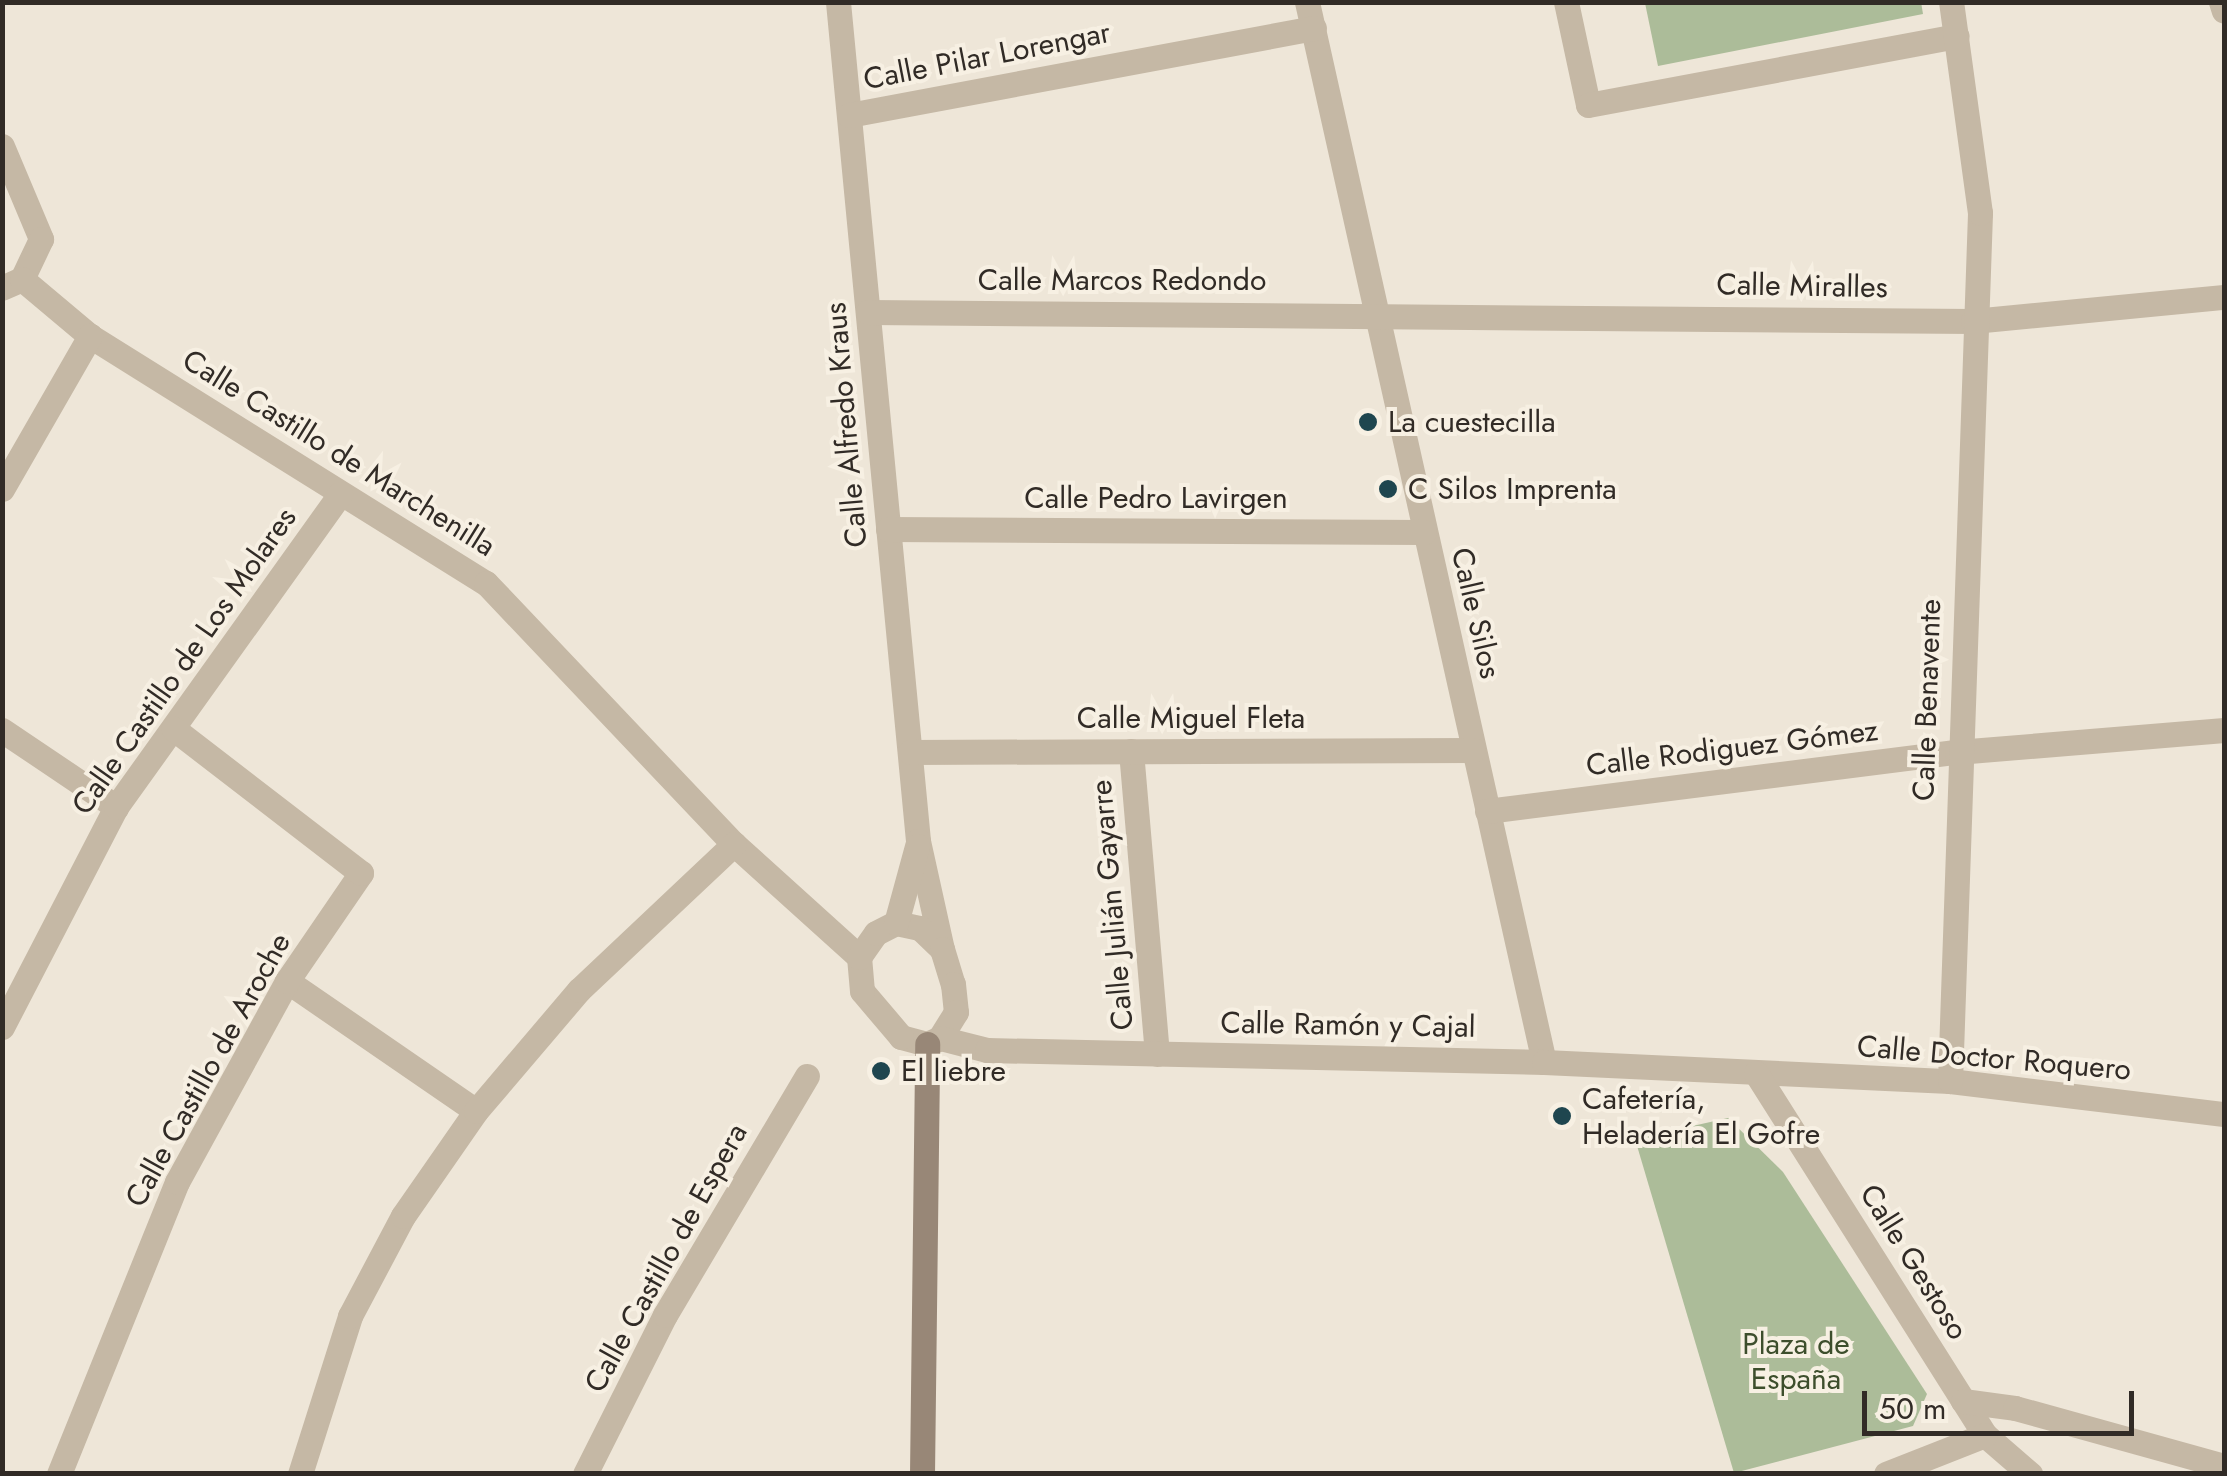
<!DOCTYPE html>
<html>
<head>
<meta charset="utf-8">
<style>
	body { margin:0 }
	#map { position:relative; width:2227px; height:1476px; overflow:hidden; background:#eee6d8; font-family:Jost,sans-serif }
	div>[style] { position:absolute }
	.green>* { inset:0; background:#acbc99 }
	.street>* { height:25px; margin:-12.5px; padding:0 12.5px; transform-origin:12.5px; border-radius:12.5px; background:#c5b8a5 }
	.secondary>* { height:25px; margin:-12.5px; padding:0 12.5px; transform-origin:12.5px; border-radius:12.5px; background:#988777 }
	.dots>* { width:28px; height:28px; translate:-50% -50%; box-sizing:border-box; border:5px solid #f7f0e3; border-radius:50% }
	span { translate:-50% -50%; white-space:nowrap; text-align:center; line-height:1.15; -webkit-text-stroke:8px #f7f0e3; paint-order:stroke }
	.street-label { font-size:30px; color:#312b26 }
	.poi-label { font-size:30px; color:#312b26 }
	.left { translate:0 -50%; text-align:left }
	.park-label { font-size:30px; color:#3d4e2c }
	.frame { position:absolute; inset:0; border:5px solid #312b26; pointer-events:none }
	.scale { position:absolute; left:1862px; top:1391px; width:272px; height:45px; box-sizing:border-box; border:5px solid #312b26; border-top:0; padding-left:12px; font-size:30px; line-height:35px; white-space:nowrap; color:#312b26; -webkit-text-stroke:8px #f7f0e3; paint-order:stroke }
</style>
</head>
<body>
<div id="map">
	<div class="green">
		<div style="clip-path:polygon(1921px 2px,1923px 14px,1658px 66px,1645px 3px)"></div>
		<div style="clip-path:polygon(1728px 1118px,1783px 1172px,1927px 1394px,1913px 1426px,1734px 1473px,1635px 1139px)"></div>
	</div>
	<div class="street">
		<div style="left:838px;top:2px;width:843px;rotate:84.55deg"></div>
		<div style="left:918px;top:841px;width:111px;rotate:77.5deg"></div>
		<div style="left:1307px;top:2px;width:1086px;rotate:77.4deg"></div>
		<div style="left:1566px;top:2px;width:105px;rotate:77.9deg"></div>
		<div style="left:1588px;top:105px;width:375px;rotate:-10.6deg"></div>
		<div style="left:2221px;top:2px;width:9px;rotate:72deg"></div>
		<div style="left:849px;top:115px;width:473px;rotate:-10.6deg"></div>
		<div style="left:2px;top:146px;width:101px;rotate:67.2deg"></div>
		<div style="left:41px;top:239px;width:44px;rotate:115.4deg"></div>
		<div style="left:22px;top:279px;width:22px;rotate:156deg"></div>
		<div style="left:22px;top:279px;width:89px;rotate:40deg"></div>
		<div style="left:90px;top:336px;width:467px;rotate:32deg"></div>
		<div style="left:486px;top:583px;width:360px;rotate:46.5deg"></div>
		<div style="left:734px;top:844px;width:169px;rotate:42.1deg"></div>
		<div style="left:868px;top:312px;width:1105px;rotate:0.47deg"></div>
		<div style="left:1973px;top:321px;width:252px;rotate:-5.5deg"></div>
		<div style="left:2px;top:489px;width:177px;rotate:-60.1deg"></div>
		<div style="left:888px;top:529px;width:536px;rotate:0.32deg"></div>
		<div style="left:2px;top:730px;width:138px;rotate:34deg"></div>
		<div style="left:1131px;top:751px;width:304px;rotate:85.1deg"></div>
		<div style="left:910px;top:752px;width:563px;rotate:-0.2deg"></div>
		<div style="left:1487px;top:811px;width:474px;rotate:-7.2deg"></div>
		<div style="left:1957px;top:752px;width:268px;rotate:-4.7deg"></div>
		<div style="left:896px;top:923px;width:25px;rotate:12deg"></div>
		<div style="left:920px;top:928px;width:30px;rotate:44deg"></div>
		<div style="left:942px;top:949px;width:37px;rotate:73deg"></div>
		<div style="left:953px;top:984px;width:28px;rotate:84deg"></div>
		<div style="left:956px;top:1012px;width:31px;rotate:122deg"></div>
		<div style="left:940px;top:1038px;width:14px;rotate:155deg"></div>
		<div style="left:927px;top:1044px;width:27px;rotate:-165deg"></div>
		<div style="left:901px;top:1037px;width:60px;rotate:-130.3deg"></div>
		<div style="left:862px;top:991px;width:34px;rotate:-95deg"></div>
		<div style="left:859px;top:957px;width:29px;rotate:-55deg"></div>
		<div style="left:876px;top:933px;width:22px;rotate:-27deg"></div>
		<div style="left:896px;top:923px;width:80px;rotate:-74.7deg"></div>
		<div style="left:287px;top:981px;width:229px;rotate:34.5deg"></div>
		<div style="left:2px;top:1027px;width:248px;rotate:-62.6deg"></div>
		<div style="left:116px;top:807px;width:385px;rotate:-54.4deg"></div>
		<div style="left:940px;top:1038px;width:49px;rotate:14.3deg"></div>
		<div style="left:987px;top:1050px;width:557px;rotate:1.23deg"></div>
		<div style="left:1544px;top:1062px;width:406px;rotate:2.7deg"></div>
		<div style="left:1950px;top:1081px;width:276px;rotate:6.9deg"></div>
		<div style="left:1756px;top:1073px;width:428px;rotate:57.7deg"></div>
		<div style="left:1985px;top:1435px;width:60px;rotate:40.9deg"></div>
		<div style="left:1950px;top:1081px;width:869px;rotate:-88.02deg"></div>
		<div style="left:1980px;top:213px;width:213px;rotate:-97.8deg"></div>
		<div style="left:1963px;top:1401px;width:52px;rotate:7.7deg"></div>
		<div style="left:2015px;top:1408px;width:217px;rotate:15.5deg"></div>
		<div style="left:59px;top:1474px;width:315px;rotate:-68deg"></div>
		<div style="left:177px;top:1182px;width:229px;rotate:-61.3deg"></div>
		<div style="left:287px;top:981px;width:131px;rotate:-55.6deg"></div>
		<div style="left:361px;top:873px;width:237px;rotate:-142.4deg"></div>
		<div style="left:300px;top:1474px;width:166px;rotate:-72.4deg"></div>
		<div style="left:350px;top:1316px;width:113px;rotate:-62.1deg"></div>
		<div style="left:403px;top:1216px;width:128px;rotate:-55.2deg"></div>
		<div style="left:476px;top:1111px;width:159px;rotate:-49.6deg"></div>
		<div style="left:579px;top:990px;width:213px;rotate:-43.3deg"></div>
		<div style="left:585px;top:1474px;width:178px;rotate:-63.3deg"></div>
		<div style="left:665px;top:1315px;width:278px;rotate:-59.3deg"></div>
		<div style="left:1886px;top:1474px;width:106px;rotate:-21.5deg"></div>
	</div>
	<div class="secondary">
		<div style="left:922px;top:1474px;width:430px;rotate:-89.3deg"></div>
	</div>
	<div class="dots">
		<div style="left:1368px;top:422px;background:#1f464f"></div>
		<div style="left:1388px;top:489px;background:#1f464f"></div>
		<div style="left:881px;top:1071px;background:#1f464f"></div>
		<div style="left:1562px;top:1116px;background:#1f464f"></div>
	</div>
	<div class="street-label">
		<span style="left:987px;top:56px;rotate:-11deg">Calle Pilar Lorengar</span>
		<span style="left:1122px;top:280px">Calle Marcos Redondo</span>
		<span style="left:1802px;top:286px;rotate:1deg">Calle Miralles</span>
		<span style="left:846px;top:425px;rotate:-95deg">Calle Alfredo Kraus</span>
		<span style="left:339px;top:453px;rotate:32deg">Calle Castillo de Marchenilla</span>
		<span style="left:1156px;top:498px">Calle Pedro Lavirgen</span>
		<span style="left:1476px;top:613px;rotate:77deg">Calle Silos</span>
		<span style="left:184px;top:661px;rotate:-55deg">Calle Castillo de Los Molares</span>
		<span style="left:1927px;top:700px;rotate:-88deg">Calle Benavente</span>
		<span style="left:1191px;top:718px">Calle Miguel Fleta</span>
		<span style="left:1732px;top:748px;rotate:-7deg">Calle Rodiguez Gómez</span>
		<span style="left:1112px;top:905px;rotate:-95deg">Calle Julián Gayarre</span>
		<span style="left:1348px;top:1025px;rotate:1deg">Calle Ramón y Cajal</span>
		<span style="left:1994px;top:1058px;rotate:5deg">Calle Doctor Roquero</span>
		<span style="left:208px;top:1070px;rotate:-61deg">Calle Castillo de Aroche</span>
		<span style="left:666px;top:1258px;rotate:-61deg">Calle Castillo de Espera</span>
		<span style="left:1914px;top:1262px;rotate:58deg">Calle Gestoso</span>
	</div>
	<div class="poi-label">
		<span class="left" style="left:1388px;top:422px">La cuestecilla</span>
		<span class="left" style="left:1408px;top:489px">C Silos Imprenta</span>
		<span class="left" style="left:901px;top:1071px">El liebre</span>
		<span class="left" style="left:1582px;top:1116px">Cafetería,<br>Heladería El Gofre</span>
	</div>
	<div class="park-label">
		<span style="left:1796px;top:1361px">Plaza de<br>España</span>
	</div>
	<div class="frame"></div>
	<div class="scale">50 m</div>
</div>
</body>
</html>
